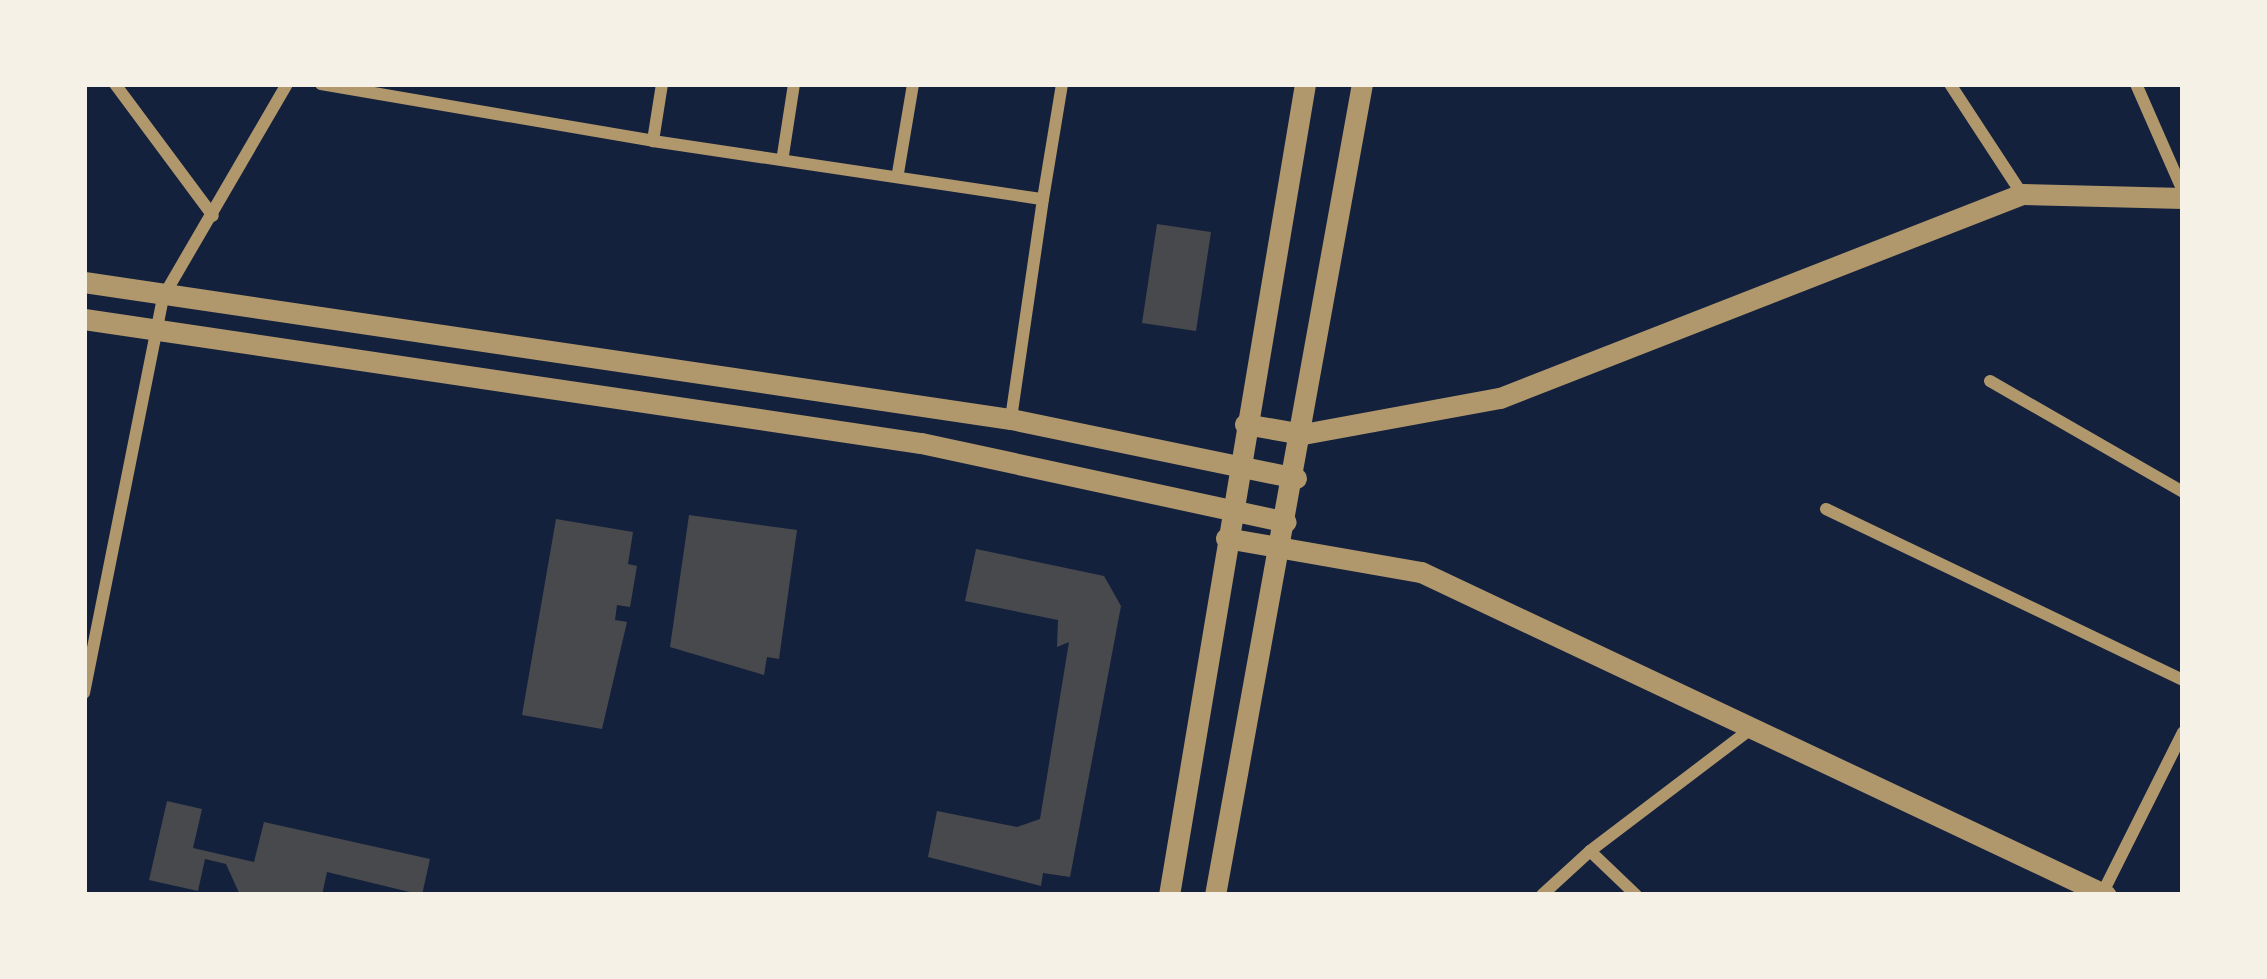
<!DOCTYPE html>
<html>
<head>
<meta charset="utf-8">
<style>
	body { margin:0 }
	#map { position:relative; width:2267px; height:979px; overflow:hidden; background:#14213d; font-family:Raleway,sans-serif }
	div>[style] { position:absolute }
	.building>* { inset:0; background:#48494c }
	.minor>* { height:12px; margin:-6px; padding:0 6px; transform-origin:6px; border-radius:6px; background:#b1986c }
	.tertiary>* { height:21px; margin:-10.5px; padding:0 10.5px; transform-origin:10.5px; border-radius:10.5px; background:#b1986c }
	span { translate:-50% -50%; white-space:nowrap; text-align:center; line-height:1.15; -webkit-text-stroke:12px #f6f1e7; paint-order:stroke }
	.frame { position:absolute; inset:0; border:87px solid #f6f1e7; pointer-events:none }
</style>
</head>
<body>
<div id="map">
	<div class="building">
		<div style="clip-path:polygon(1157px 224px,1211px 232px,1196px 331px,1142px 323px)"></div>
		<div style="clip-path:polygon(689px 515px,797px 530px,779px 659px,767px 657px,764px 675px,670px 647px)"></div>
		<div style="clip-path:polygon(556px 519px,633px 532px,628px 564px,637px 566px,630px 607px,617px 605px,615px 620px,627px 622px,602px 729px,522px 715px)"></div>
		<div style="clip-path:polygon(976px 549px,1104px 576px,1121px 606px,1070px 877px,1043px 873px,1041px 886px,928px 857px,937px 811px,1017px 827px,1040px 819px,1069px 642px,1057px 647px,1058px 620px,965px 601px)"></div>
		<div style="clip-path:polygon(167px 801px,202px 809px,193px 848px,254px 862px,264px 822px,430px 859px,422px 895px,327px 872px,322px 895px,240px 895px,226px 864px,205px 859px,198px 891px,149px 880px)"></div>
	</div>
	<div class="minor">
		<div style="left:115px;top:84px;width:164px;rotate:53.4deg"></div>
		<div style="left:321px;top:84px;width:337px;rotate:9.7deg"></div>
		<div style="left:662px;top:84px;width:58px;rotate:99deg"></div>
		<div style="left:653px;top:141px;width:394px;rotate:8.5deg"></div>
		<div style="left:1043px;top:199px;width:222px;rotate:98.3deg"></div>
		<div style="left:1950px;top:84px;width:131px;rotate:56.8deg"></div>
		<div style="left:2136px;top:84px;width:117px;rotate:66.3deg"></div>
		<div style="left:783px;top:155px;width:72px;rotate:-81.2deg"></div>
		<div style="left:898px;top:173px;width:90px;rotate:-80.4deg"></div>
		<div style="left:1043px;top:199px;width:117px;rotate:-80.6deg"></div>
		<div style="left:1990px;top:381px;width:223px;rotate:29.9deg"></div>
		<div style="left:1826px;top:509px;width:396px;rotate:25.6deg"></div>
		<div style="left:84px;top:693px;width:404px;rotate:-78.7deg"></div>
		<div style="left:163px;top:297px;width:246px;rotate:-59.8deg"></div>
		<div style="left:1590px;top:851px;width:202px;rotate:-37.2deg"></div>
		<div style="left:2102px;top:894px;width:181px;rotate:-63.4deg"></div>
		<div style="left:1542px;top:895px;width:65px;rotate:-42.5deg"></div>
		<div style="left:1590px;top:851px;width:64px;rotate:43.7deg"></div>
	</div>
	<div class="tertiary">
		<div style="left:84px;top:282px;width:937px;rotate:8.41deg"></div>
		<div style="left:1011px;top:419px;width:291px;rotate:11.7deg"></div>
		<div style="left:84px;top:319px;width:846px;rotate:8.43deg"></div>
		<div style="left:921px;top:443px;width:373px;rotate:12.2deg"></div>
		<div style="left:1245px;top:424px;width:59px;rotate:9.8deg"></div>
		<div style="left:1303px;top:434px;width:200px;rotate:-10.4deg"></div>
		<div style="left:1500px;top:398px;width:560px;rotate:-21.35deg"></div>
		<div style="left:2022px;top:194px;width:161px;rotate:1.4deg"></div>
		<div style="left:1226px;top:538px;width:198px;rotate:9.9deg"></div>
		<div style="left:1421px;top:572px;width:757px;rotate:25.25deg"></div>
		<div style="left:1169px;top:895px;width:822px;rotate:-80.48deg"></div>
		<div style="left:1215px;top:895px;width:824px;rotate:-79.73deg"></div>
	</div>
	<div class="frame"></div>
</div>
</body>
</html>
